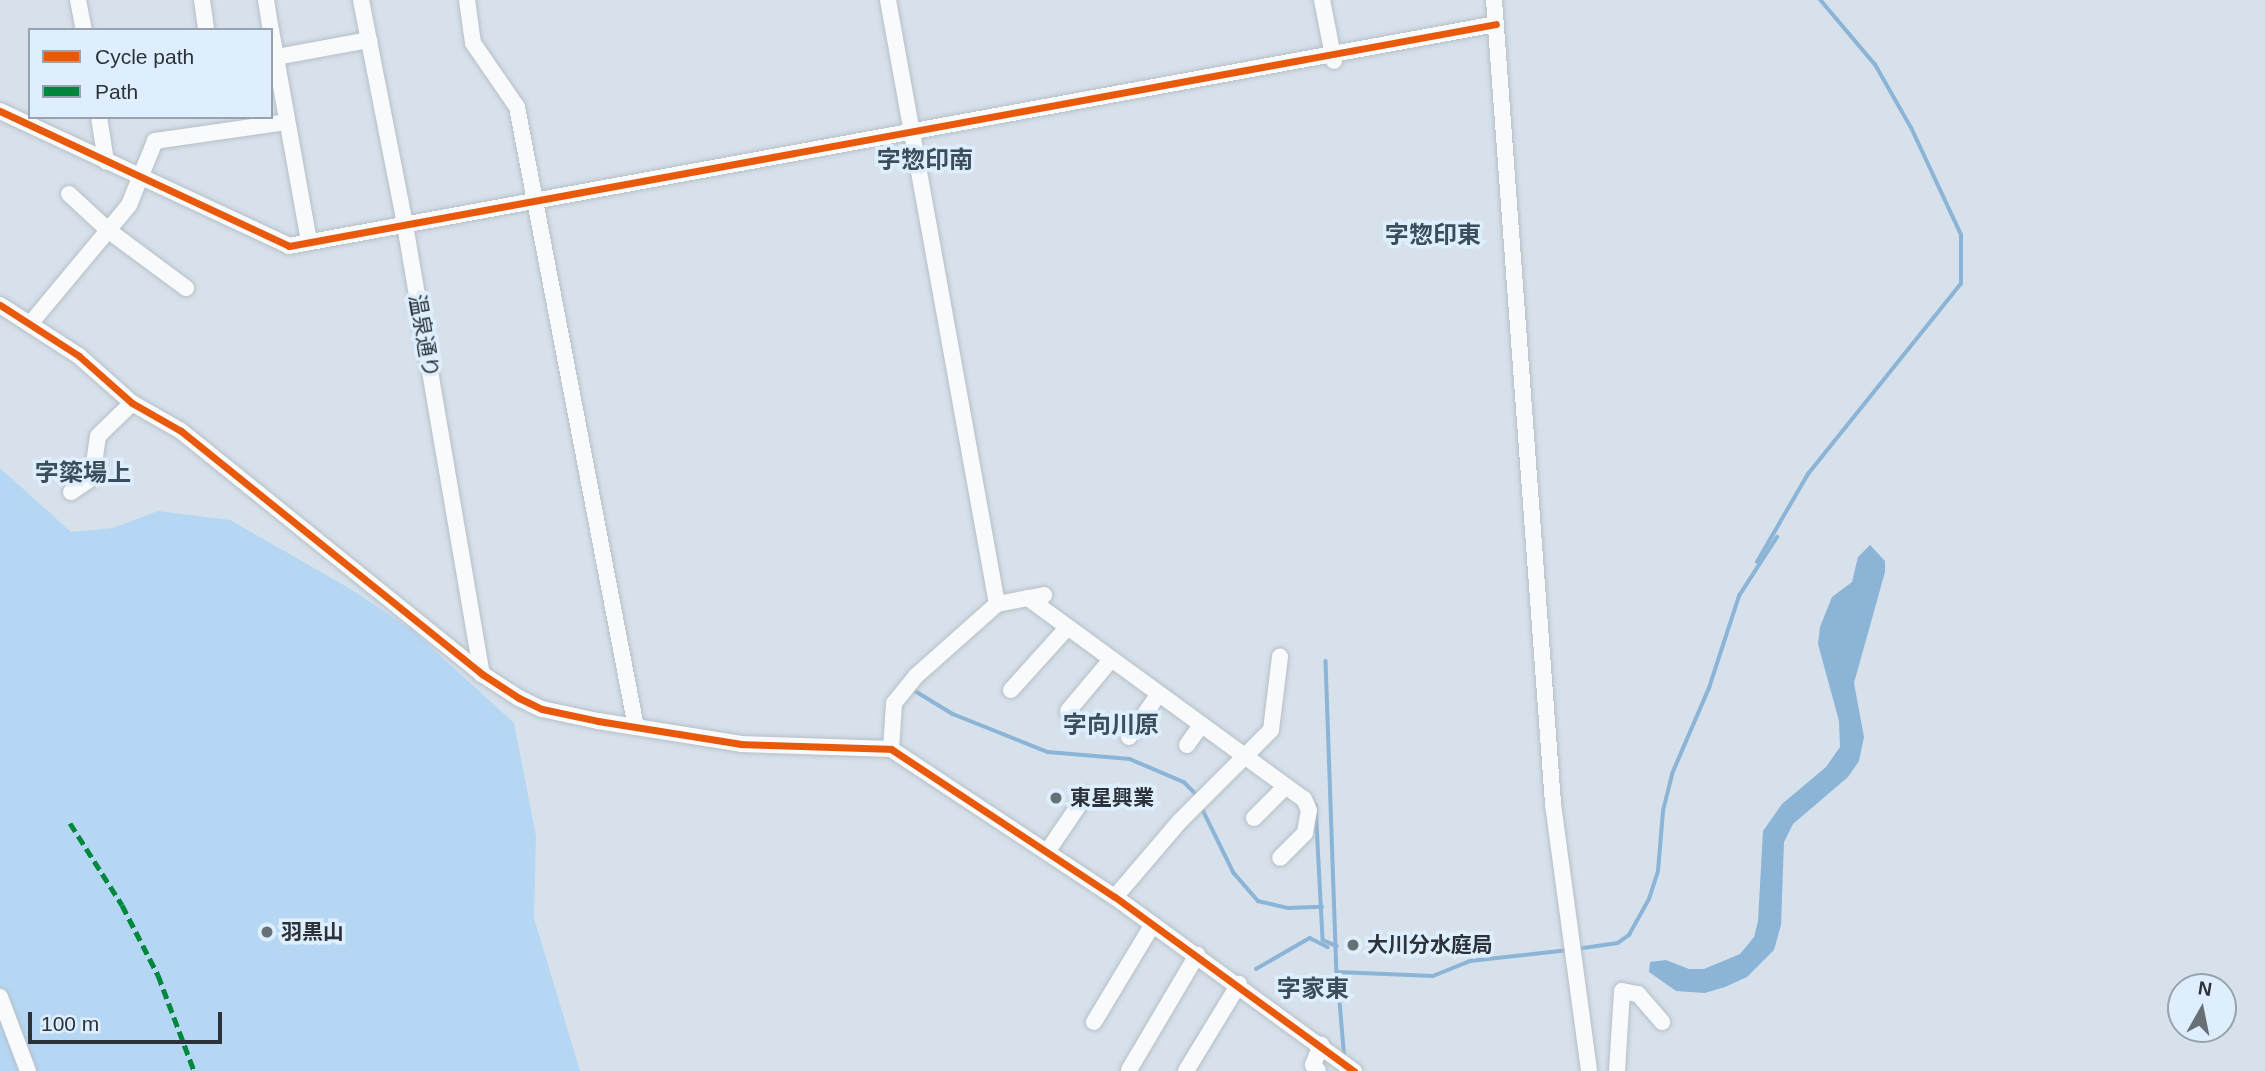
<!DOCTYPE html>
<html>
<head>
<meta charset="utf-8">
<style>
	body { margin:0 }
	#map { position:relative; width:2265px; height:1071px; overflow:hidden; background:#d6e1eb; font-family:Helvetica,"Noto Sans JP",sans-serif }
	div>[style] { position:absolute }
	.green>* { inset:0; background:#b6d7f4 }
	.water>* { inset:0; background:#8cb4d6 }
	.stream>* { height:3.5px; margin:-1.75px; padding:0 1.75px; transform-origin:1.75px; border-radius:1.75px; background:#8cb4d6 }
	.roads { filter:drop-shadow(0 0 2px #b6bfc6) drop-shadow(0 0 2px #b6bfc6) }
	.minor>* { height:16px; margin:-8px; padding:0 8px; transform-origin:8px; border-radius:8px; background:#f9fafc }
	.quiet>* { height:5px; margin-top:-2.5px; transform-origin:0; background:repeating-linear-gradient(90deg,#00873e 0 10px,transparent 0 15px) }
	.cycleway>* { height:7px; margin:-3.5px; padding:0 3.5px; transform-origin:3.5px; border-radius:3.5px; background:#e8590c }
	.dots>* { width:19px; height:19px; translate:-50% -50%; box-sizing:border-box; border:4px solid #deeefd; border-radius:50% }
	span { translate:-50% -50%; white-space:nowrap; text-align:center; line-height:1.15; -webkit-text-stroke:7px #deeefd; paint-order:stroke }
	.street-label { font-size:21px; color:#2b3239 }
	.poi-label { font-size:21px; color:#2b3239; font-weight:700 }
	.left { translate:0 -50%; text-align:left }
	.quarter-label { font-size:24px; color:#3c4d5c; font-weight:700 }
	.legend { position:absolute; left:28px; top:28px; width:245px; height:91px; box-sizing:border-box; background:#deeefd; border:2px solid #96a3af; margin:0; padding:9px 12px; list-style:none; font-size:21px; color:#2b3239 }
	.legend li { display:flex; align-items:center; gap:14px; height:35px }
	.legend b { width:35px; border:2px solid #96a3af }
	.north { position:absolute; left:2167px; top:973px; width:70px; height:70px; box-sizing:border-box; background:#deeefd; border:2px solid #96a3af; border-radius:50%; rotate:9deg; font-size:19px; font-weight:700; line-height:28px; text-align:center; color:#2b3239 }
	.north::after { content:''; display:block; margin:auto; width:24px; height:32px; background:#676f77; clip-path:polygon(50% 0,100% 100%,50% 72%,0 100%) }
	.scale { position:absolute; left:28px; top:1012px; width:194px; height:32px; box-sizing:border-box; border:4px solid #2b3239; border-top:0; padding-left:9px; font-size:21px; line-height:24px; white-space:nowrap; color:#2b3239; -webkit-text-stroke:5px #deeefd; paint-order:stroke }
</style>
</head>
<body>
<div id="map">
	<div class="green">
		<div style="clip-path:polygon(0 468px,71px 532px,113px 528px,158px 511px,230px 520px,349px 588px,412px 630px,514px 723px,536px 836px,534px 918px,580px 1071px,0 1071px)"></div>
	</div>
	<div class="water">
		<div style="clip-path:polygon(1870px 545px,1885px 561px,1885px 572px,1854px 683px,1864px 737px,1859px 761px,1848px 777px,1793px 824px,1784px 842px,1781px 925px,1774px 950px,1747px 977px,1725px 987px,1705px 993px,1676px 991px,1649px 972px,1650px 962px,1666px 960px,1689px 969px,1704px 969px,1740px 954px,1754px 937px,1758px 921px,1763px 831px,1782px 804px,1826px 767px,1840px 747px,1839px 721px,1818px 644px,1820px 627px,1832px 597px,1852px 582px,1858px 557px)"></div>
	</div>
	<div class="stream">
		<div style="left:1757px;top:562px;width:102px;rotate:-59.9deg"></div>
		<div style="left:1808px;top:474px;width:244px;rotate:-51.2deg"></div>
		<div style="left:1961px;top:284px;width:49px;rotate:-90deg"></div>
		<div style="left:1961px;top:235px;width:118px;rotate:-115deg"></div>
		<div style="left:1911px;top:128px;width:73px;rotate:-119.7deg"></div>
		<div style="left:1875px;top:65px;width:85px;rotate:-130.2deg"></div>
		<div style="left:1326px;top:661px;width:311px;rotate:88deg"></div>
		<div style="left:912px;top:689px;width:48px;rotate:31.4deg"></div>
		<div style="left:953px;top:714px;width:102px;rotate:21.8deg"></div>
		<div style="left:1048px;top:752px;width:82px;rotate:4.9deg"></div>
		<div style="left:1130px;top:759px;width:59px;rotate:23.1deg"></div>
		<div style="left:1184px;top:782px;width:18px;rotate:45deg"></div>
		<div style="left:1316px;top:805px;width:135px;rotate:87deg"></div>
		<div style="left:1323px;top:940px;width:15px;rotate:23deg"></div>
		<div style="left:1201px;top:806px;width:75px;rotate:63.8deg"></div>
		<div style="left:1234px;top:873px;width:37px;rotate:49deg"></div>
		<div style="left:1258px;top:901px;width:31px;rotate:13deg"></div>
		<div style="left:1288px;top:908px;width:34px;rotate:-2deg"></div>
		<div style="left:1576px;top:949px;width:42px;rotate:-8.1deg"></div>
		<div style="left:1618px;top:943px;width:14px;rotate:-36deg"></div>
		<div style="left:1629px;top:935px;width:41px;rotate:-60.9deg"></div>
		<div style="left:1649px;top:899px;width:29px;rotate:-72deg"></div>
		<div style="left:1658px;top:871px;width:60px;rotate:-85.2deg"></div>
		<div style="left:1663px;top:811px;width:38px;rotate:-76deg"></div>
		<div style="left:1672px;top:774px;width:94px;rotate:-66.7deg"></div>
		<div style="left:1709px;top:688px;width:97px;rotate:-71.9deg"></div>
		<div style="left:1739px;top:596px;width:70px;rotate:-57.2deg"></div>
		<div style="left:1256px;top:969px;width:62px;rotate:-29.9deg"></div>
		<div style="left:1310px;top:938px;width:20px;rotate:27deg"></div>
		<div style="left:1344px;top:1055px;width:83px;rotate:-94.8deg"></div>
		<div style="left:1337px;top:972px;width:96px;rotate:2.4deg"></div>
		<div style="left:1433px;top:976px;width:40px;rotate:-22deg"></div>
		<div style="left:1470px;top:961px;width:99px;rotate:-6.4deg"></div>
	</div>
	<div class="roads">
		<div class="minor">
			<div style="left:78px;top:0;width:31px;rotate:79deg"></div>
			<div style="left:202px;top:0;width:30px;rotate:82deg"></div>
			<div style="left:266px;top:0;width:30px;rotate:81deg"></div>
			<div style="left:361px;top:0;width:229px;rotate:78.9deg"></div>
			<div style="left:405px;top:225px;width:456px;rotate:80.3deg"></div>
			<div style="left:467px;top:0;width:43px;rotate:82.1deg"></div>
			<div style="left:473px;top:43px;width:78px;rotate:55.5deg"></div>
			<div style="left:517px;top:107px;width:631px;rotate:79.14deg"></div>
			<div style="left:888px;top:0;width:614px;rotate:79.77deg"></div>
			<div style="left:997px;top:604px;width:108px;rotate:138.4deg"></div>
			<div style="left:916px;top:676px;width:35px;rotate:129deg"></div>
			<div style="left:894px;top:703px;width:46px;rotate:93.7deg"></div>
			<div style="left:1322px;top:0;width:62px;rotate:78.9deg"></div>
			<div style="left:1494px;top:0;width:806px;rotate:85.8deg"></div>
			<div style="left:1553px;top:804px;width:269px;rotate:82.3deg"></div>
			<div style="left:271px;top:30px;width:215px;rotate:79.8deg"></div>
			<div style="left:271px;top:58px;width:100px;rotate:-10.4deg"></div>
			<div style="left:0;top:111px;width:319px;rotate:25deg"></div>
			<div style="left:289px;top:246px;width:1227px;rotate:-10.42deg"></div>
			<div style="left:99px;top:117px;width:45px;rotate:81deg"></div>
			<div style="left:69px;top:194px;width:54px;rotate:42.8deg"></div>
			<div style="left:109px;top:231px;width:96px;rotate:36.5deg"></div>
			<div style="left:0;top:305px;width:94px;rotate:32.8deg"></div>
			<div style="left:79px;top:356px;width:71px;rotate:41.6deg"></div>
			<div style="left:132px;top:403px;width:56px;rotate:29.7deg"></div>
			<div style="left:181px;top:431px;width:387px;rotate:38.9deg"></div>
			<div style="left:482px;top:674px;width:44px;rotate:33deg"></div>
			<div style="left:519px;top:698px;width:25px;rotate:26deg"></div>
			<div style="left:542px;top:709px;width:57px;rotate:12.1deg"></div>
			<div style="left:598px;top:721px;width:145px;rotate:9.1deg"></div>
			<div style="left:741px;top:744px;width:150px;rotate:1.9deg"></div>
			<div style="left:891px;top:749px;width:268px;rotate:33.5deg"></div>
			<div style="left:1115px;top:897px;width:296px;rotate:36.1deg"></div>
			<div style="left:30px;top:324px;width:155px;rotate:-50.2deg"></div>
			<div style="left:129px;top:205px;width:69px;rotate:-67.9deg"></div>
			<div style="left:155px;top:141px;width:133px;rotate:-8.2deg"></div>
			<div style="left:71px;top:492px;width:25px;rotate:-34deg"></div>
			<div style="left:92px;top:478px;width:42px;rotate:-81.9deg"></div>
			<div style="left:98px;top:436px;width:47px;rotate:-44.1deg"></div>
			<div style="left:1028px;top:598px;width:341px;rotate:36.1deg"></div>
			<div style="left:1304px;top:799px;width:12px;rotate:66deg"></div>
			<div style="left:1309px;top:810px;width:23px;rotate:100deg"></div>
			<div style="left:1305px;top:833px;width:35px;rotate:135deg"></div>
			<div style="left:997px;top:604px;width:48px;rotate:-10.8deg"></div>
			<div style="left:1011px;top:690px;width:82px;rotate:-48deg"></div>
			<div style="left:1068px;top:711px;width:65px;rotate:-50deg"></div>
			<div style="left:1129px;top:737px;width:51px;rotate:-55.4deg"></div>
			<div style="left:1187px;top:745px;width:24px;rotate:-55deg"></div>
			<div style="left:1254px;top:818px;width:45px;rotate:-45deg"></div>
			<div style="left:1047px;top:852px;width:68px;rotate:-55.8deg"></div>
			<div style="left:1115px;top:897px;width:100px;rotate:-49.5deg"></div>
			<div style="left:1180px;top:821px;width:129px;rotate:-45deg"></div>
			<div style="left:1271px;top:730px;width:74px;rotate:-83deg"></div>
			<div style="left:0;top:997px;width:79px;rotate:69.3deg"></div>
			<div style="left:1094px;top:1022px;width:114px;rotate:-59deg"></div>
			<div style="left:1129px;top:1070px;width:134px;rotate:-59.4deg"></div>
			<div style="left:1186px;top:1071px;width:102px;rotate:-58.7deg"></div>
			<div style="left:1318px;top:1071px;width:8px;rotate:-130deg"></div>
			<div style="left:1313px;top:1065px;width:22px;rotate:-68deg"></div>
			<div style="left:1617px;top:1071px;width:80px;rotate:-86.4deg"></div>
			<div style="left:1622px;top:991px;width:16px;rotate:11deg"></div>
			<div style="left:1638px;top:994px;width:37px;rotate:49deg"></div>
		</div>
	</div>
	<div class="quiet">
		<div style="left:70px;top:823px;width:97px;rotate:57.6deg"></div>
		<div style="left:122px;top:905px;width:79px;rotate:62.8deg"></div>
		<div style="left:158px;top:975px;width:103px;rotate:69.4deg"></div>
	</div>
	<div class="cycleway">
		<div style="left:0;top:111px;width:319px;rotate:25deg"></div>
		<div style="left:289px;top:246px;width:1227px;rotate:-10.42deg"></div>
		<div style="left:0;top:305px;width:94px;rotate:32.8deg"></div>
		<div style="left:79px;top:356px;width:71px;rotate:41.6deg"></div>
		<div style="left:132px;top:403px;width:56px;rotate:29.7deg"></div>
		<div style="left:181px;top:431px;width:387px;rotate:38.9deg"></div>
		<div style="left:482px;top:674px;width:44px;rotate:33deg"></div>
		<div style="left:519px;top:698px;width:25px;rotate:26deg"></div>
		<div style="left:542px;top:709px;width:57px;rotate:12.1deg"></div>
		<div style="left:598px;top:721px;width:145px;rotate:9.1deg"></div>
		<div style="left:741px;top:744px;width:150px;rotate:1.9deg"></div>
		<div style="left:891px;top:749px;width:268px;rotate:33.5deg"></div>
		<div style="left:1115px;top:897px;width:296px;rotate:36.1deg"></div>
	</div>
	<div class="dots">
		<div style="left:1056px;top:798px;background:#676f77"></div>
		<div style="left:267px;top:932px;background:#676f77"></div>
		<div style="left:1353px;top:945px;background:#676f77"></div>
	</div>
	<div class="street-label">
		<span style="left:424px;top:336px;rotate:80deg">温泉通り</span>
	</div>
	<div class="poi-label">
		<span class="left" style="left:1070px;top:798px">東星興業</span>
		<span class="left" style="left:281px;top:932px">羽黒山</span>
		<span class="left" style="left:1367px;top:945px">大川分水庭局</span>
	</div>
	<div class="quarter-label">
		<span style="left:925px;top:160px">字惣印南</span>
		<span style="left:1433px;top:235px">字惣印東</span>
		<span style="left:83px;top:473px">字簗場上</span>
		<span style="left:1111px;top:725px">字向川原</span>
		<span style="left:1313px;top:989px">字家東</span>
	</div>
	<ul class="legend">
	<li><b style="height:9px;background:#e8590c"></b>Cycle path</li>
	<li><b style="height:9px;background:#00873e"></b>Path</li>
	</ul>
	<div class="north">N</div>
	<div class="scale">100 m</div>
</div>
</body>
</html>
